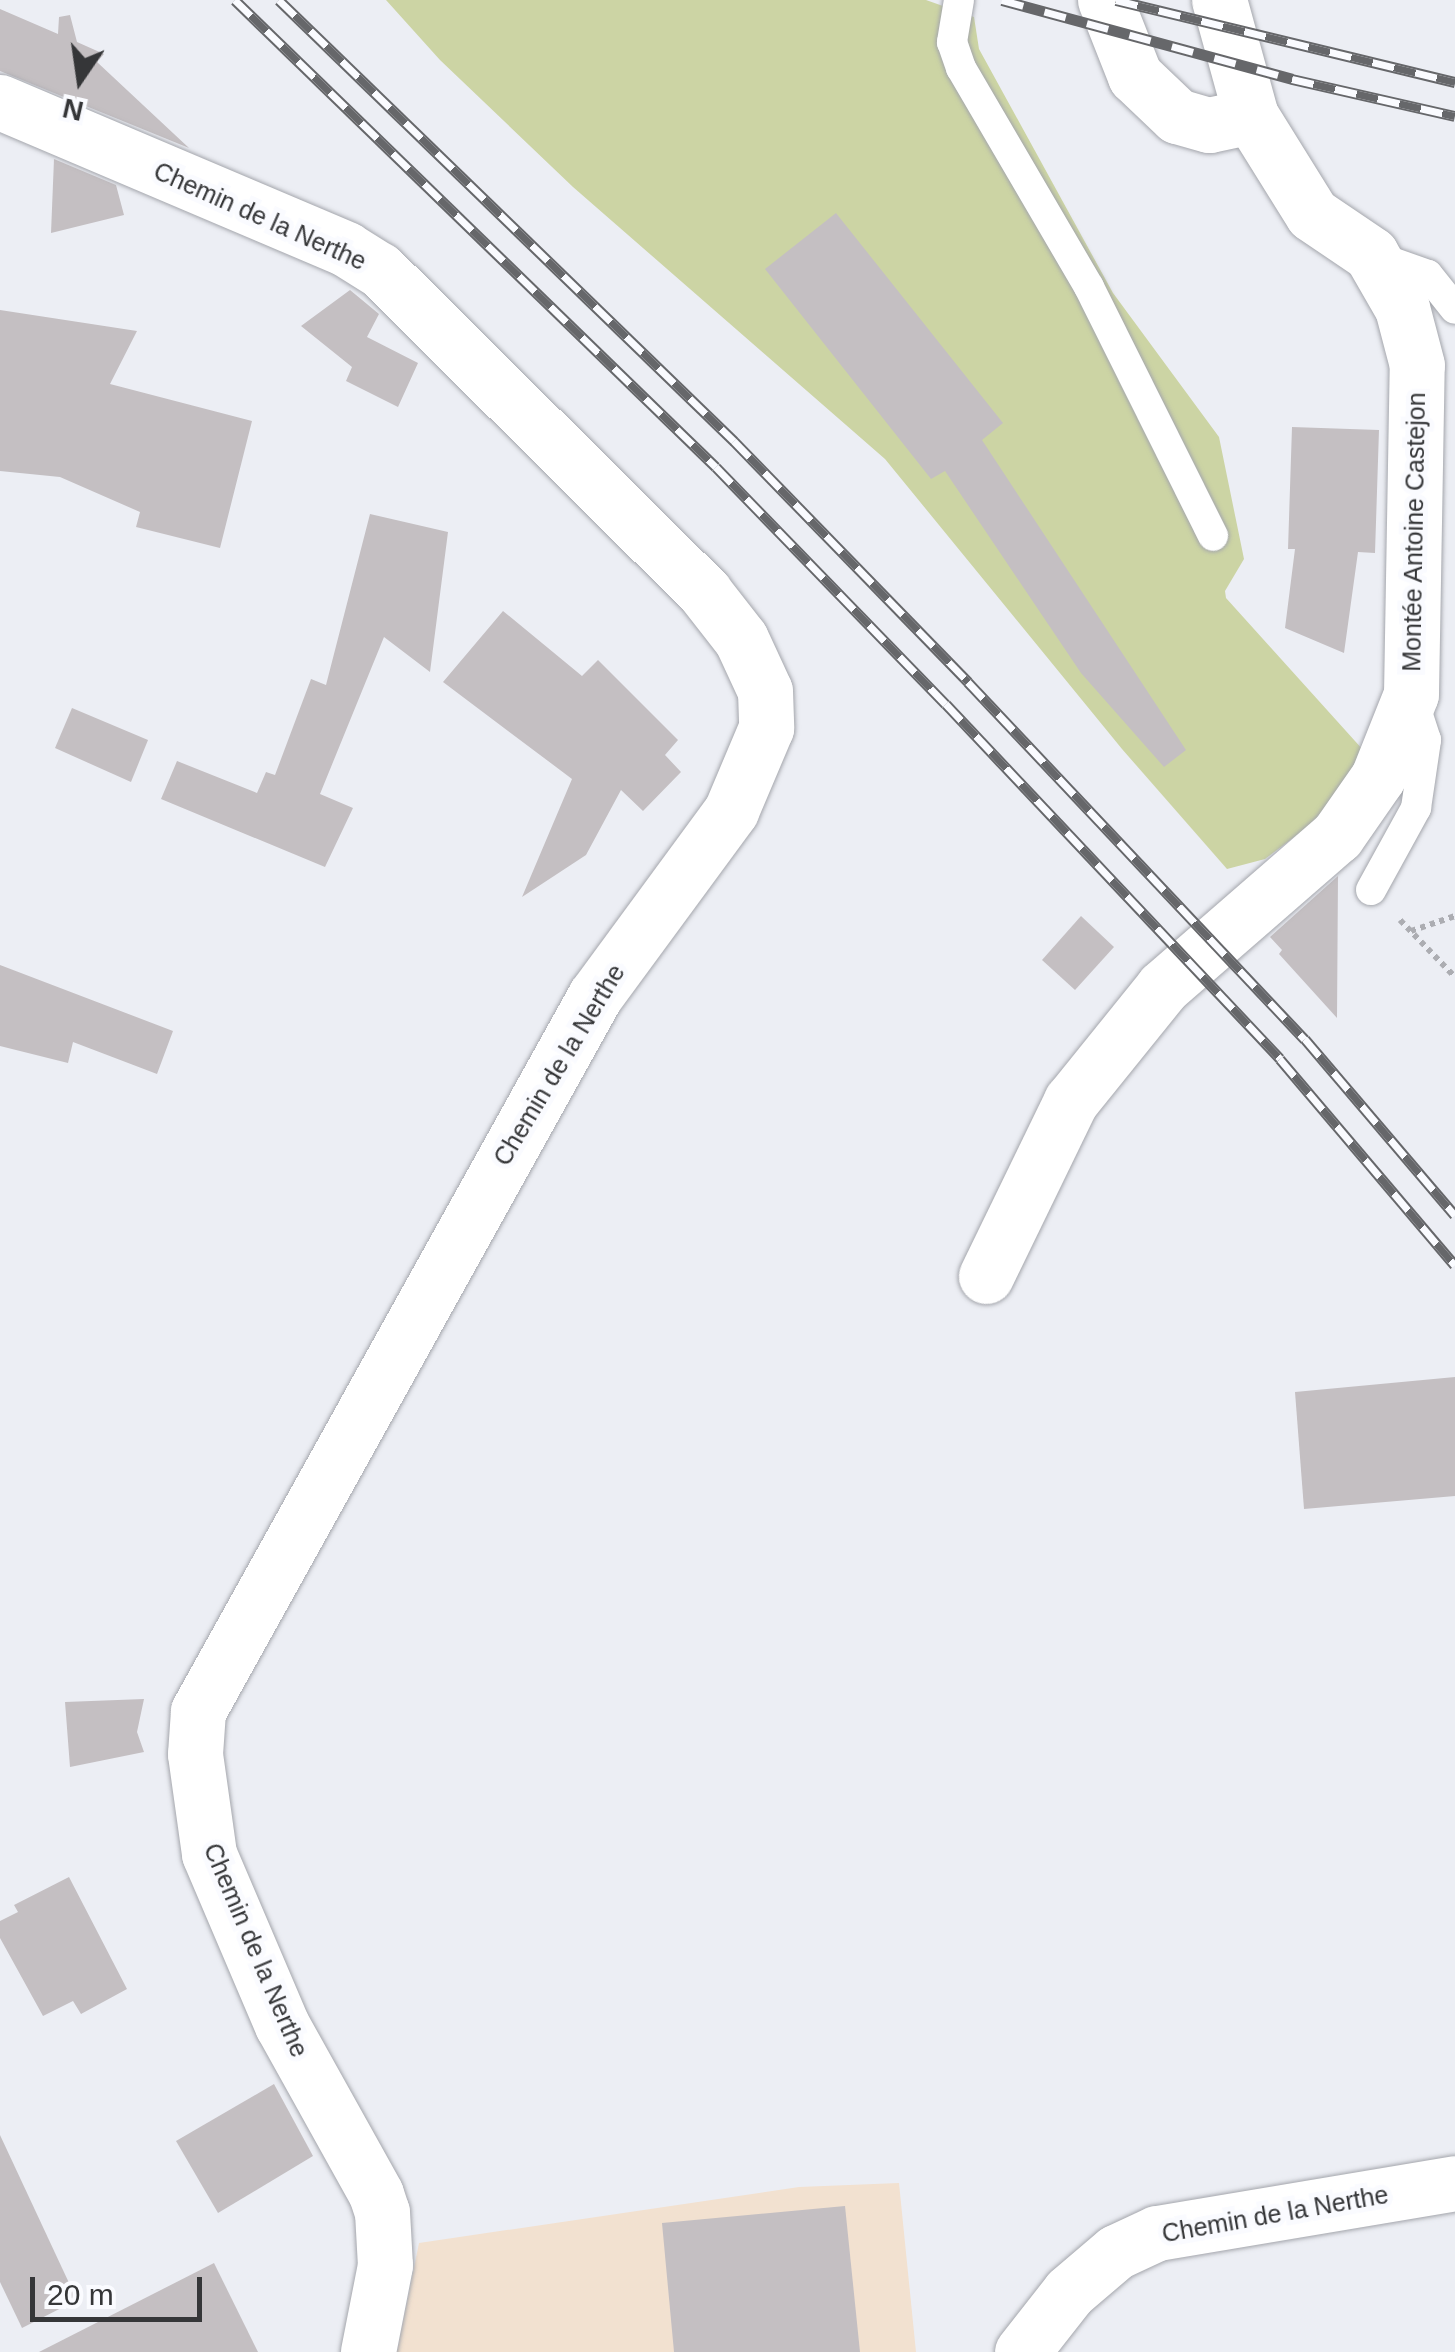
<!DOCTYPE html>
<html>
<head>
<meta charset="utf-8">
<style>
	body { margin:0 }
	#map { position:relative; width:1455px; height:2352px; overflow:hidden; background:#eceef4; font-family:Arial,sans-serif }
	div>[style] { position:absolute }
	.industrial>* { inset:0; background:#f2e1d0 }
	.green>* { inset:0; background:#ccd4a4 }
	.building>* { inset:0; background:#c4bfc2 }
	.path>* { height:6px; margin-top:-3px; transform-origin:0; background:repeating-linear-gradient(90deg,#acadb2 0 5px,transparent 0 10px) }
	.roads { filter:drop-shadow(0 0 2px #a4a6ac) drop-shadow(0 0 2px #a4a6ac) }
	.lane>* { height:30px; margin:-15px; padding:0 15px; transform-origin:15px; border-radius:15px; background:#fff }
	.street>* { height:55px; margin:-27.5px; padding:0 27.5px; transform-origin:27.5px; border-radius:27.5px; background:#fff }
	.rail>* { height:11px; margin-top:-5.5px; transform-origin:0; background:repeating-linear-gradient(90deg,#fafbff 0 22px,#66676a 0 44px); box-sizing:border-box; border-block:2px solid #66676a }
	span { translate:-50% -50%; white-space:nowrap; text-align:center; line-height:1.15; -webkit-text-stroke:10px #fafbff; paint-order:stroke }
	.street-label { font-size:25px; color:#353638 }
	.north { position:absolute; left:30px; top:30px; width:100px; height:100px; -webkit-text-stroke:8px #fafbff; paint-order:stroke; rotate:193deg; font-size:28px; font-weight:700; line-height:40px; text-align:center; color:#353638 }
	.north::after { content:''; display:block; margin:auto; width:35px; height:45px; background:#353638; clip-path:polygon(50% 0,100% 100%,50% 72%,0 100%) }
	.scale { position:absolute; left:30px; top:2277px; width:172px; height:45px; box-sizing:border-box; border:5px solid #353638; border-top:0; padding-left:12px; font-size:30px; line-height:35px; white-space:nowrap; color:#353638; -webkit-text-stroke:8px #fafbff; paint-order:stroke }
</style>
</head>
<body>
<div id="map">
	<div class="industrial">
		<div style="clip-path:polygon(899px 2183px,916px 2352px,397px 2352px,419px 2243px,799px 2187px)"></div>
	</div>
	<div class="green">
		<div style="clip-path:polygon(386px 0,926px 0,974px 17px,979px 49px,1113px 293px,1219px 437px,1244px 559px,1225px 591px,1226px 598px,1364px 751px,1340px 791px,1310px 825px,1265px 859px,1227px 869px,1122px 749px,885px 459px,573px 187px,440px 60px)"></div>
	</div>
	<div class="building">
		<div style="clip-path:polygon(0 9px,58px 34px,59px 17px,70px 15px,77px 42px,104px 54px,97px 62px,189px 148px,0 71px)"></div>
		<div style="clip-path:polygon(54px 159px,116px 185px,124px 215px,51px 233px)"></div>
		<div style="clip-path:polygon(836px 213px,1003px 423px,982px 440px,1186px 750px,1164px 767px,1081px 673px,945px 471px,931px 479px,765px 269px)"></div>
		<div style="clip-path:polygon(350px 290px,379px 314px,367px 337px,418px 363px,398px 407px,346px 381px,352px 367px,301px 326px)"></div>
		<div style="clip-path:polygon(0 310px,137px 331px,110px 384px,252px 421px,220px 548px,136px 527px,140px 512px,60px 477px,0 471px)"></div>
		<div style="clip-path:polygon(1292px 427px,1379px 430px,1375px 553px,1358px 552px,1344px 653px,1285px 628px,1295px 549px,1288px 549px)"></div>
		<div style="clip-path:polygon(370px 514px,448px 532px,430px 672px,384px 637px,320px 794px,353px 808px,325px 867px,161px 799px,177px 761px,257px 793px,266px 772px,275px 775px,311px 679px,326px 685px)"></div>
		<div style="clip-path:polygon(503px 611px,582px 676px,598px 660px,678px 740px,665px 755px,681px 772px,643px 811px,621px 790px,586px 855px,522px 897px,572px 779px,443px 682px)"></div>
		<div style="clip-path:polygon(72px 708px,148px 740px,131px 782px,55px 748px)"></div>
		<div style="clip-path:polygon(1338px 876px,1337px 1018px,1279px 954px,1282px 950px,1270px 937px)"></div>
		<div style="clip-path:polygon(1081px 916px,1114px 947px,1075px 990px,1042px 960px)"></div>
		<div style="clip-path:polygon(0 965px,173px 1031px,157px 1074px,73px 1042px,68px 1063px,0 1046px)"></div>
		<div style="clip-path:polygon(1455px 1377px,1455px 1496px,1304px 1509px,1295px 1392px)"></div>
		<div style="clip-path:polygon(144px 1699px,137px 1732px,144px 1752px,70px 1767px,65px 1702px)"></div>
		<div style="clip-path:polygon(69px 1877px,127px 1989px,81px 2014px,73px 2001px,43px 2016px,0 1938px,0 1921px,18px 1912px,14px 1905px)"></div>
		<div style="clip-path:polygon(274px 2084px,313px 2156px,218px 2213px,176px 2141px)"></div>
		<div style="clip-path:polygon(0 2135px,77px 2300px,22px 2328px,0 2282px)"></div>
		<div style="clip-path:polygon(845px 2206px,860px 2352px,674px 2352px,662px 2223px)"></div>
		<div style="clip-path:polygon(214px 2263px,258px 2352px,39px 2352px)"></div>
	</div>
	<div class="path">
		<div style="left:1400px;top:920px;width:79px;rotate:46deg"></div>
		<div style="left:1411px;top:931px;width:46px;rotate:-18.8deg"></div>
	</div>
	<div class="roads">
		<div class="lane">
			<div style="left:959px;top:0;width:43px;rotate:99.5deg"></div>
			<div style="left:952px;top:42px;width:28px;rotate:71deg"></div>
			<div style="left:961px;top:68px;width:254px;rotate:59.7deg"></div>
			<div style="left:1089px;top:287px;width:278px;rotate:63.5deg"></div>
			<div style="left:1374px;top:256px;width:57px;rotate:19.4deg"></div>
			<div style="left:1428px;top:275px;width:43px;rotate:51.5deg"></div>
			<div style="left:1371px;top:890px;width:94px;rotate:-61.2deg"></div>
			<div style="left:1416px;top:808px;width:69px;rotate:-81.6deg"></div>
			<div style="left:1426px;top:740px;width:45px;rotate:-108deg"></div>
		</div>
		<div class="street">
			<div style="left:1105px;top:0;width:82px;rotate:68.5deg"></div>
			<div style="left:1135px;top:76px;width:58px;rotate:43.6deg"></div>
			<div style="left:1177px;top:116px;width:33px;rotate:16deg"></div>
			<div style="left:1209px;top:125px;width:43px;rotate:-12.1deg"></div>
			<div style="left:0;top:102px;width:376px;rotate:23deg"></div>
			<div style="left:346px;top:249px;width:40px;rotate:32deg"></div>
			<div style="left:380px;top:270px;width:458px;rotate:44.8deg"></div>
			<div style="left:705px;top:593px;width:58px;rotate:52deg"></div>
			<div style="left:741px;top:639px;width:57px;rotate:65.2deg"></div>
			<div style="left:765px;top:691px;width:37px;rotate:88deg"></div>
			<div style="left:766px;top:728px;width:90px;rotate:112.9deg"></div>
			<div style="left:731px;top:811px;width:230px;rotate:126.3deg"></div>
			<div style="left:595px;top:996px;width:818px;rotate:119.04deg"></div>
			<div style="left:198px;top:1711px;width:43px;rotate:94deg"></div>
			<div style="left:195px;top:1754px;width:101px;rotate:82deg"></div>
			<div style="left:209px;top:1854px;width:186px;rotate:66.9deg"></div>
			<div style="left:282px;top:2025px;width:193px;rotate:60.9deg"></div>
			<div style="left:376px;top:2194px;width:19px;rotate:72deg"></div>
			<div style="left:382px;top:2212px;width:53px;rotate:86.8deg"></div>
			<div style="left:385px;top:2265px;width:89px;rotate:101.1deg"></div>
			<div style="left:986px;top:1276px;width:195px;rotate:-64.1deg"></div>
			<div style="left:1071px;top:1101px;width:146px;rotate:-51.1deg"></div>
			<div style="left:1163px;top:987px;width:230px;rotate:-41deg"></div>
			<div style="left:1337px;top:836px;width:72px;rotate:-55.2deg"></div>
			<div style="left:1378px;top:777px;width:89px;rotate:-68.3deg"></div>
			<div style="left:1411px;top:694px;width:329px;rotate:-89deg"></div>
			<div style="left:1417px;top:365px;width:59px;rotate:-104.7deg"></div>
			<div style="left:1402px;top:308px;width:62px;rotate:-119.9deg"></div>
			<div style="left:1371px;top:254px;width:71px;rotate:-145.9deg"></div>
			<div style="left:1312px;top:214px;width:115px;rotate:-121.9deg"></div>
			<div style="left:1251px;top:116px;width:120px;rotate:-105.4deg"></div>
			<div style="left:1022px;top:2352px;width:76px;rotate:-51.9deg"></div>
			<div style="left:1069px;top:2292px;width:62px;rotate:-40.4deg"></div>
			<div style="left:1116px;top:2252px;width:45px;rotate:-24.9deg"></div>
			<div style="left:1157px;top:2233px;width:302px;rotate:-9.5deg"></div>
		</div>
	</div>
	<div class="rail">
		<div style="left:235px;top:0;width:670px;rotate:44.15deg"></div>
		<div style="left:716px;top:467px;width:330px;rotate:45.9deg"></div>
		<div style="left:946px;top:704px;width:487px;rotate:46.7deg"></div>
		<div style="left:1280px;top:1059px;width:270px;rotate:49.7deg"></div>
		<div style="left:279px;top:0;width:634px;rotate:44.1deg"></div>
		<div style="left:734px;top:441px;width:336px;rotate:45.8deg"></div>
		<div style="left:968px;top:682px;width:491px;rotate:46.7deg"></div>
		<div style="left:1305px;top:1039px;width:231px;rotate:49.6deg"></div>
		<div style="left:1002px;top:0;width:301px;rotate:15.2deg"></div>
		<div style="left:1292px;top:79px;width:167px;rotate:12.8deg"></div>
		<div style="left:1116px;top:0;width:349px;rotate:13.6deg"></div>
	</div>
	<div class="street-label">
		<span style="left:260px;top:216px;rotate:24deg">Chemin de la Nerthe</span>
		<span style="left:1414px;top:532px;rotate:-89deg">Montée Antoine Castejon</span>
		<span style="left:559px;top:1065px;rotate:-59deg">Chemin de la Nerthe</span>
		<span style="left:256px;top:1950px;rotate:67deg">Chemin de la Nerthe</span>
		<span style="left:1275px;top:2214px;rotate:-10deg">Chemin de la Nerthe</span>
	</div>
	<div class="north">N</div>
	<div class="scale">20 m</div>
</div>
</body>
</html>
